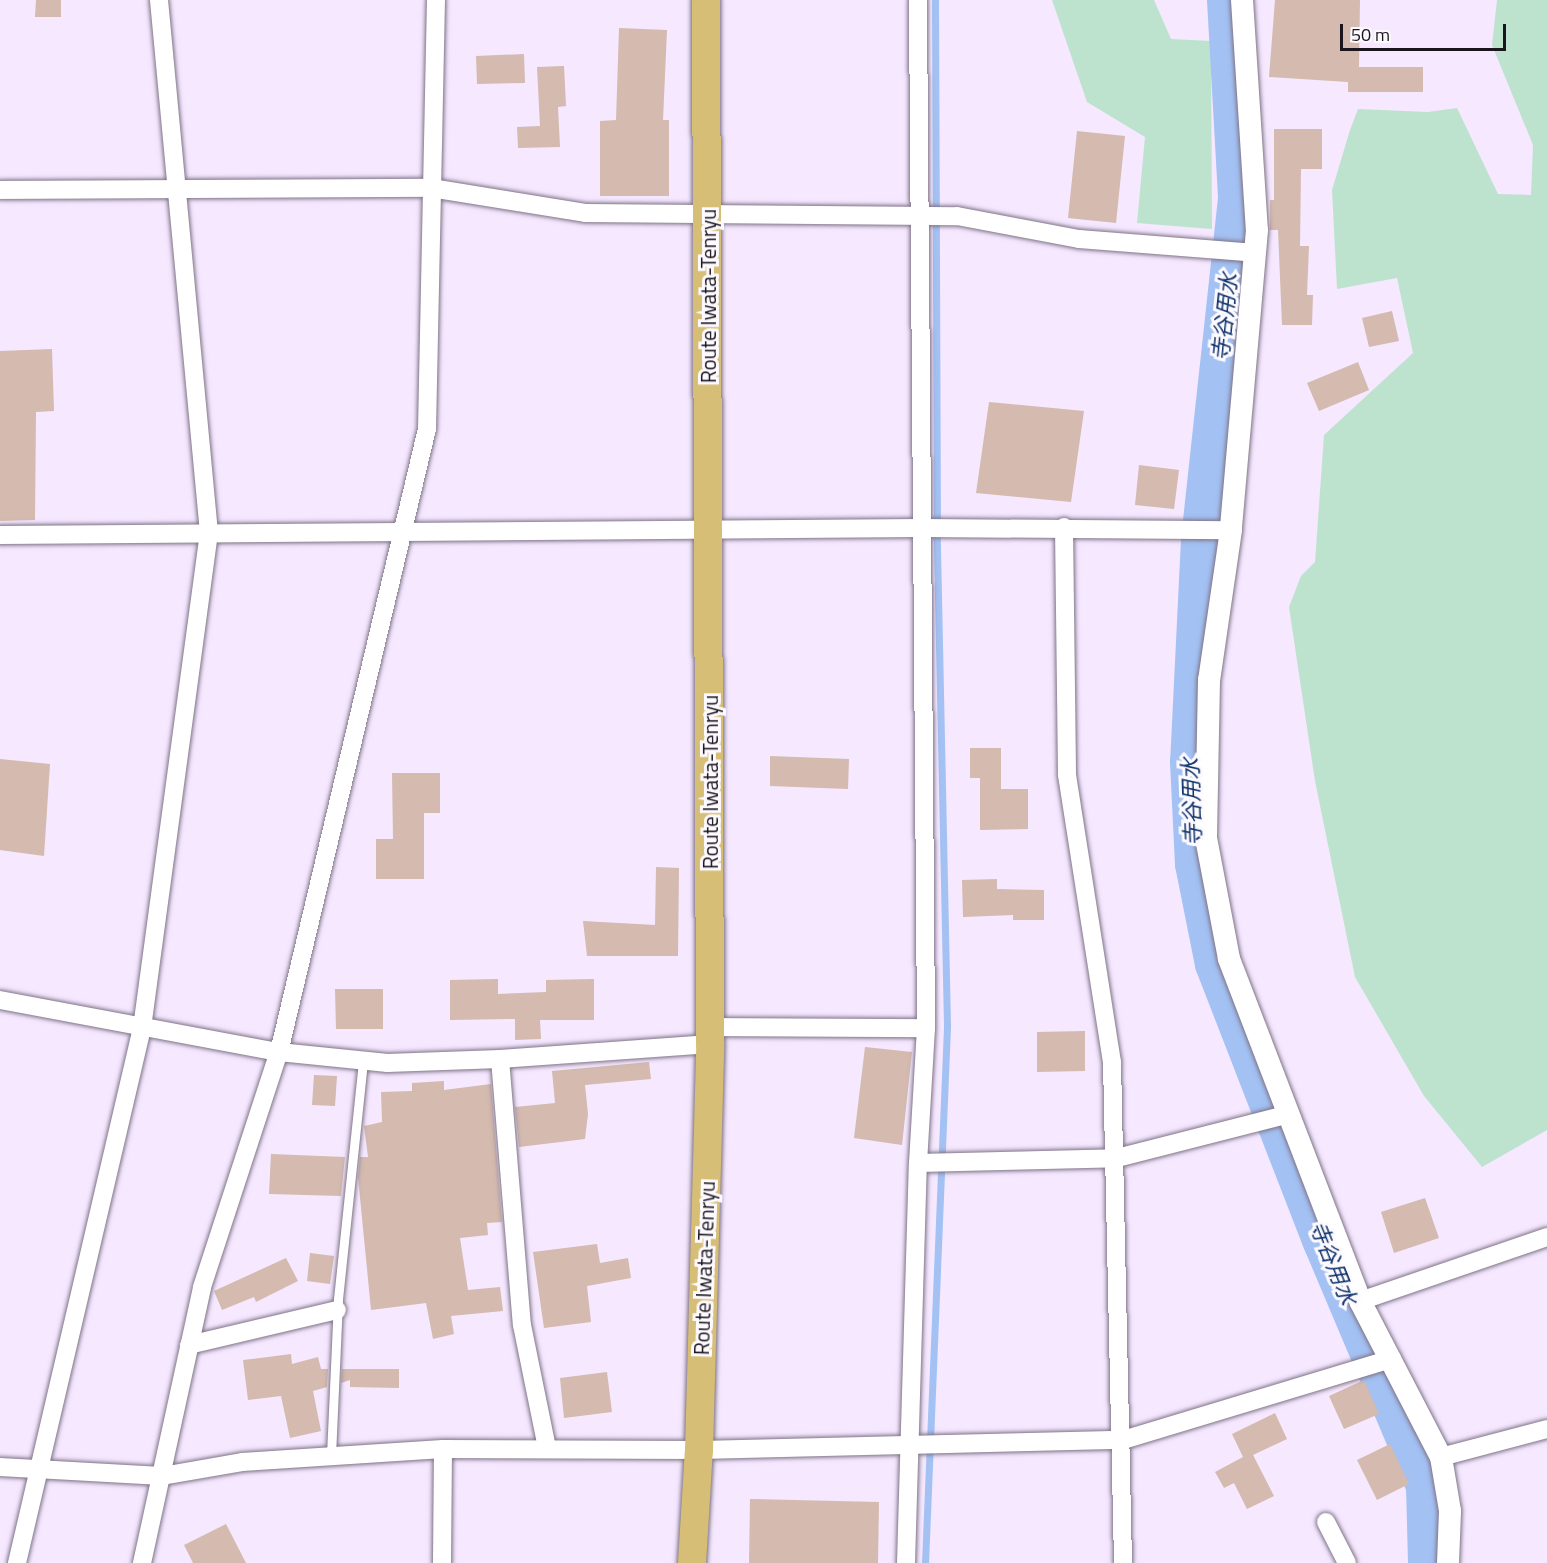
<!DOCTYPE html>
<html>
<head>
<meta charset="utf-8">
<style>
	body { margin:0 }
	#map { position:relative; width:1547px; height:1563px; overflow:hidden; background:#f5e8ff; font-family:"Titillium Web","Noto Sans JP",sans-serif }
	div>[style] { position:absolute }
	.green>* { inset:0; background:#bde3ce }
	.stream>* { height:7px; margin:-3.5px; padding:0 3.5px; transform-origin:3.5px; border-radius:3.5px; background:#a3c1f3 }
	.river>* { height:40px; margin:-20px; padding:0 20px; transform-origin:20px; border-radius:20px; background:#a3c1f3 }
	.building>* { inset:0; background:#d4baaf }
	.roads { filter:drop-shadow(0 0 2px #7f7387) drop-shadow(0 0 2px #7f7387) }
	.service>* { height:9px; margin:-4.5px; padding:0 4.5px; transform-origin:4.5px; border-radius:4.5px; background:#fff }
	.minor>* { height:18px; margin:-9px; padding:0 9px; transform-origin:9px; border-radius:9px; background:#fff }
	.tertiary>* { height:22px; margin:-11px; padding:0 11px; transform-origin:11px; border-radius:11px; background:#fff }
	.primary>* { height:28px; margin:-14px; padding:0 14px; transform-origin:14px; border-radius:14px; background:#d6be76 }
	span { translate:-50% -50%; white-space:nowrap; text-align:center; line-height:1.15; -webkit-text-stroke:6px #fdfaff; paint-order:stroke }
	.street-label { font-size:21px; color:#1a151d }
	.water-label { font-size:22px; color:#0e326b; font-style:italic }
	.scale { position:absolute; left:1340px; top:24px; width:166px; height:27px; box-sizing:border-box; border:3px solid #1a151d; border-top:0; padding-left:8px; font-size:18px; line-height:21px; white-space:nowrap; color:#1a151d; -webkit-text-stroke:4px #fdfaff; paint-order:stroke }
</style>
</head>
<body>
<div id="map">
	<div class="green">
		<div style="clip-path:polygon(1052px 0,1154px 0,1171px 39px,1211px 41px,1212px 229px,1137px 223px,1145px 137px,1087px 102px)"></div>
		<div style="clip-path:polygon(1497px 0,1547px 0,1547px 1130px,1482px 1167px,1424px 1096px,1355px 977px,1315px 781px,1289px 607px,1301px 576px,1315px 562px,1324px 435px,1413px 353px,1397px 278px,1337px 289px,1332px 190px,1350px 130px,1358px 109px,1428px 112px,1457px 108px,1498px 194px,1531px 195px,1533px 145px,1492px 45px)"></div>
	</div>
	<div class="stream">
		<div style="left:925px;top:1563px;width:537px;rotate:-87.65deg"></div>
		<div style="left:947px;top:1026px;width:488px;rotate:-91.2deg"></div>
		<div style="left:937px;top:538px;width:538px;rotate:-90.21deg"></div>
	</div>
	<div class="river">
		<div style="left:1227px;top:0;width:199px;rotate:86.8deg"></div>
		<div style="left:1238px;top:199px;width:343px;rotate:96.2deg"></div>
		<div style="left:1201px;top:540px;width:222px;rotate:92.8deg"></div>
		<div style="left:1190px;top:762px;width:102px;rotate:87.2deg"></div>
		<div style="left:1195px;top:864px;width:102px;rotate:78.7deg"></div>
		<div style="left:1215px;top:964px;width:298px;rotate:68.8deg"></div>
		<div style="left:1323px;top:1242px;width:265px;rotate:67.1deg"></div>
		<div style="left:1426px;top:1486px;width:77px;rotate:88.5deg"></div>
	</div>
	<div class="building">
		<div style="clip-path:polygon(36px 0,61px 0,61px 17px,35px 17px)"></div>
		<div style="clip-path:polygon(1275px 0,1360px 0,1359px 67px,1423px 67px,1423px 92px,1348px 92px,1348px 82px,1269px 77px)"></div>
		<div style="clip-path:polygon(619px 28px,667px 30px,663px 120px,669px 120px,669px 196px,600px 196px,600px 121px,616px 120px)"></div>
		<div style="clip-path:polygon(524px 54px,525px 83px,477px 84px,476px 56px)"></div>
		<div style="clip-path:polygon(564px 66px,566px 106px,558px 107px,560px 147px,518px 148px,517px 127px,540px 126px,537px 67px)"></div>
		<div style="clip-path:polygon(1274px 129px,1322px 129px,1322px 169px,1301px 169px,1300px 246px,1309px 246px,1307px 295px,1313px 295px,1312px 325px,1282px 325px,1278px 230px,1270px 230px,1270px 200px,1274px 200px)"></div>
		<div style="clip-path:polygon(1077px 131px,1125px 136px,1116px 223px,1068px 218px)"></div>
		<div style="clip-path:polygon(1392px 311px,1399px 341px,1369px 347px,1362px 318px)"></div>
		<div style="clip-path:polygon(52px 349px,54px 411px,36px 412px,35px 520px,0 521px,0 351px)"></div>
		<div style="clip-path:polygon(1358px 362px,1369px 390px,1319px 411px,1307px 383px)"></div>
		<div style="clip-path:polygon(989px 402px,1084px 411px,1071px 502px,976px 493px)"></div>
		<div style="clip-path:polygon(1139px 465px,1179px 470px,1174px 509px,1135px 505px)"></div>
		<div style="clip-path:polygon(970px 748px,1001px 748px,1001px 789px,1028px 789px,1028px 829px,980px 830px,980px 778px,970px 778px)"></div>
		<div style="clip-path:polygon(770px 756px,849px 759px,848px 789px,770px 786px)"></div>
		<div style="clip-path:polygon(0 759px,50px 764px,44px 856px,0 850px)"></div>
		<div style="clip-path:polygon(392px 773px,440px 773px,440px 813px,424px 813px,424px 879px,376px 879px,376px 839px,393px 839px)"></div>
		<div style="clip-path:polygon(656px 867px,679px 868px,678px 956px,587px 956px,583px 921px,655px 925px)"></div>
		<div style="clip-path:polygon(997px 879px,997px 889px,1044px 890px,1044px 920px,1013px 920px,1013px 915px,963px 917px,962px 880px)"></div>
		<div style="clip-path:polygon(498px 979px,498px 994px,546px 992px,546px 980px,594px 979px,594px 1020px,540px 1020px,541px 1039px,515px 1040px,515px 1019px,450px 1020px,450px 980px)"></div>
		<div style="clip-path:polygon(335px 989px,383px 989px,383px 1029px,336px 1029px)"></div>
		<div style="clip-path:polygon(1085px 1031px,1085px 1071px,1037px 1072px,1037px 1032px)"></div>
		<div style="clip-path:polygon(865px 1047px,912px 1052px,902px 1145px,854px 1138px)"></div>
		<div style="clip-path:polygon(649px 1062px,651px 1079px,585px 1085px,588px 1114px,585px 1139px,519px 1147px,515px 1107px,555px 1103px,552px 1071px)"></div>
		<div style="clip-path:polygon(314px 1075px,337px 1076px,335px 1106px,312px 1105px)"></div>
		<div style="clip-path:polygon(444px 1081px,444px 1090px,491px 1084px,502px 1222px,487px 1223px,488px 1235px,460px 1238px,468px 1290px,500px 1287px,503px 1311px,451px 1316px,454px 1334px,433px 1339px,426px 1303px,371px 1310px,358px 1177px,360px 1157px,368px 1157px,364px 1126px,382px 1122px,381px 1092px,412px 1091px,412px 1083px)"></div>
		<div style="clip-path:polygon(271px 1154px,345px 1157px,341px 1196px,269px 1194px)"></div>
		<div style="clip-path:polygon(1425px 1198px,1439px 1238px,1394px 1253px,1381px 1212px)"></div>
		<div style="clip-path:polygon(597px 1244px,600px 1263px,628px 1258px,631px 1278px,587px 1286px,591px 1322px,544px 1328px,533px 1252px)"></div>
		<div style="clip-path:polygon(310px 1253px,334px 1256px,330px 1284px,307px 1281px)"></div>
		<div style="clip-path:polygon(286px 1258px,298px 1281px,256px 1302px,254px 1297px,222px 1310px,214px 1291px)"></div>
		<div style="clip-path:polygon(291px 1354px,292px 1364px,318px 1357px,321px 1369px,328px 1369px,327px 1387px,313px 1391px,321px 1431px,290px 1438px,281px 1396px,248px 1400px,243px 1360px)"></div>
		<div style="clip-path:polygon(342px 1369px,399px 1369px,399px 1388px,350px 1387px,350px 1380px,341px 1383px)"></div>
		<div style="clip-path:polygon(607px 1372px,612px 1412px,564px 1418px,560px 1378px)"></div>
		<div style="clip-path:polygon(1364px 1380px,1379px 1414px,1344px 1429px,1329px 1396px)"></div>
		<div style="clip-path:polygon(1275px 1413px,1287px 1439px,1253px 1455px,1274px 1496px,1247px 1509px,1234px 1483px,1224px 1488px,1215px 1472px,1243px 1457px,1232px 1434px)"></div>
		<div style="clip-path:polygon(1390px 1444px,1409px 1484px,1377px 1500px,1357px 1460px)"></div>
		<div style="clip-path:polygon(750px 1499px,879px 1502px,878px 1563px,749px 1563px)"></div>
		<div style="clip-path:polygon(226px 1524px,246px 1563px,193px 1563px,184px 1545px)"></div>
	</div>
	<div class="roads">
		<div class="service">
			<div style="left:331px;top:1455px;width:156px;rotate:-87.4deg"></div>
			<div style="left:338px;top:1299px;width:239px;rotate:-84deg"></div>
		</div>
		<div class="minor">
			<div style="left:0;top:190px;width:431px;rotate:-0.3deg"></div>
			<div style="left:431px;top:188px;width:156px;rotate:9.2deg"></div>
			<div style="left:585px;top:213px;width:372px;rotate:0.5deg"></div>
			<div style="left:957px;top:216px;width:124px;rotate:10.7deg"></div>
			<div style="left:1079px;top:239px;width:177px;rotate:4.5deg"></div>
			<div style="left:1064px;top:527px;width:248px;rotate:89.3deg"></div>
			<div style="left:1067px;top:775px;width:291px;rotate:81.1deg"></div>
			<div style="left:1112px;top:1062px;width:501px;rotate:88.74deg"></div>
			<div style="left:0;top:535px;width:922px;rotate:-0.43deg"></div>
			<div style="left:922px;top:528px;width:309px;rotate:0.4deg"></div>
			<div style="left:0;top:1000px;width:284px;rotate:10.6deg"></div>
			<div style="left:279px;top:1052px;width:109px;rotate:5.8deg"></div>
			<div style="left:387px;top:1063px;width:113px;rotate:-2deg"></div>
			<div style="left:500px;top:1059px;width:211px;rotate:-4.1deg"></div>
			<div style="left:710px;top:1027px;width:216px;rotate:0.3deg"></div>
			<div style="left:500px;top:1059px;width:267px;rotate:85.3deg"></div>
			<div style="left:522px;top:1325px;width:126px;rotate:78.5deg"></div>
			<div style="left:918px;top:1163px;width:199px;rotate:-1.4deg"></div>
			<div style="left:1117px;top:1158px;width:178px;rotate:-14.3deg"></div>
			<div style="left:1360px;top:1301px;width:198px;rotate:-18.9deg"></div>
			<div style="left:189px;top:1345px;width:152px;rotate:-13.3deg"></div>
			<div style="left:1441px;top:1457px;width:110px;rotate:-14.8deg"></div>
			<div style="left:0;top:1467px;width:162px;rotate:3.2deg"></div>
			<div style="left:162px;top:1476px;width:81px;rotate:-9.9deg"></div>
			<div style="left:242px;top:1462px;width:201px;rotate:-3.7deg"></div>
			<div style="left:443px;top:1449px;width:256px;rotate:0.2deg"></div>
			<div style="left:699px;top:1450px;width:424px;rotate:-1.4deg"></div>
			<div style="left:1123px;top:1440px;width:281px;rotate:-16.8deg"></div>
			<div style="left:1326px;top:1522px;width:46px;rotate:62.9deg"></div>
			<div style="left:17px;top:1563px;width:549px;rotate:-76.85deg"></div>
			<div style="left:142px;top:1028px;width:500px;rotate:-82.3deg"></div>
			<div style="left:209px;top:533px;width:535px;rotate:-95.36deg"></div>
			<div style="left:142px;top:1563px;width:282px;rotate:-77.7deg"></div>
			<div style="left:202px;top:1287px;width:247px;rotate:-71.9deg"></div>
			<div style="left:279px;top:1052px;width:640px;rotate:-76.64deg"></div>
			<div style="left:427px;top:429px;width:429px;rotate:-88.8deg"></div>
			<div style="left:442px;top:1563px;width:114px;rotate:-89.5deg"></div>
			<div style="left:906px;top:1563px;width:400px;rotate:-88.3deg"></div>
			<div style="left:918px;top:1163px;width:135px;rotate:-86.6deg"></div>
			<div style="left:926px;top:1028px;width:1028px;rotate:-90.45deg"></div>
		</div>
		<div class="tertiary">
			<div style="left:1242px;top:0;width:230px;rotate:86.3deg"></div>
			<div style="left:1257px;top:230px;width:301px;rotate:95deg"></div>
			<div style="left:1231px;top:530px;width:152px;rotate:98.3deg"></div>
			<div style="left:1209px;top:680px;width:158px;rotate:91.1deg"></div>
			<div style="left:1206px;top:838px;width:123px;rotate:79.2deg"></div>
			<div style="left:1229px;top:959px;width:366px;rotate:69deg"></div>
			<div style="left:1360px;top:1301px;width:176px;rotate:62.6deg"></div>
			<div style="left:1441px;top:1457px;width:55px;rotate:80.5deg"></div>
			<div style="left:1450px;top:1511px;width:52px;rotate:92.2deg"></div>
		</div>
		<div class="primary">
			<div style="left:692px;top:1563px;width:113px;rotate:-86.5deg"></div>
			<div style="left:699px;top:1450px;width:406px;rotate:-88.4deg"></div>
			<div style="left:710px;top:1044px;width:1044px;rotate:-90.22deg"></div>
		</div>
	</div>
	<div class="street-label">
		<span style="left:708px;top:296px;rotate:-90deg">Route Iwata-Tenryu</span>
		<span style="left:710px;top:782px;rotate:-90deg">Route Iwata-Tenryu</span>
		<span style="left:704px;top:1268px;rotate:-88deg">Route Iwata-Tenryu</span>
	</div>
	<div class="water-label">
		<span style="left:1225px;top:317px;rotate:-84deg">寺谷用水</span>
		<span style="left:1192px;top:802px;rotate:-92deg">寺谷用水</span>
		<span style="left:1333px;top:1263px;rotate:68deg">寺谷用水</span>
	</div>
	<div class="scale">50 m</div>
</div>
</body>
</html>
